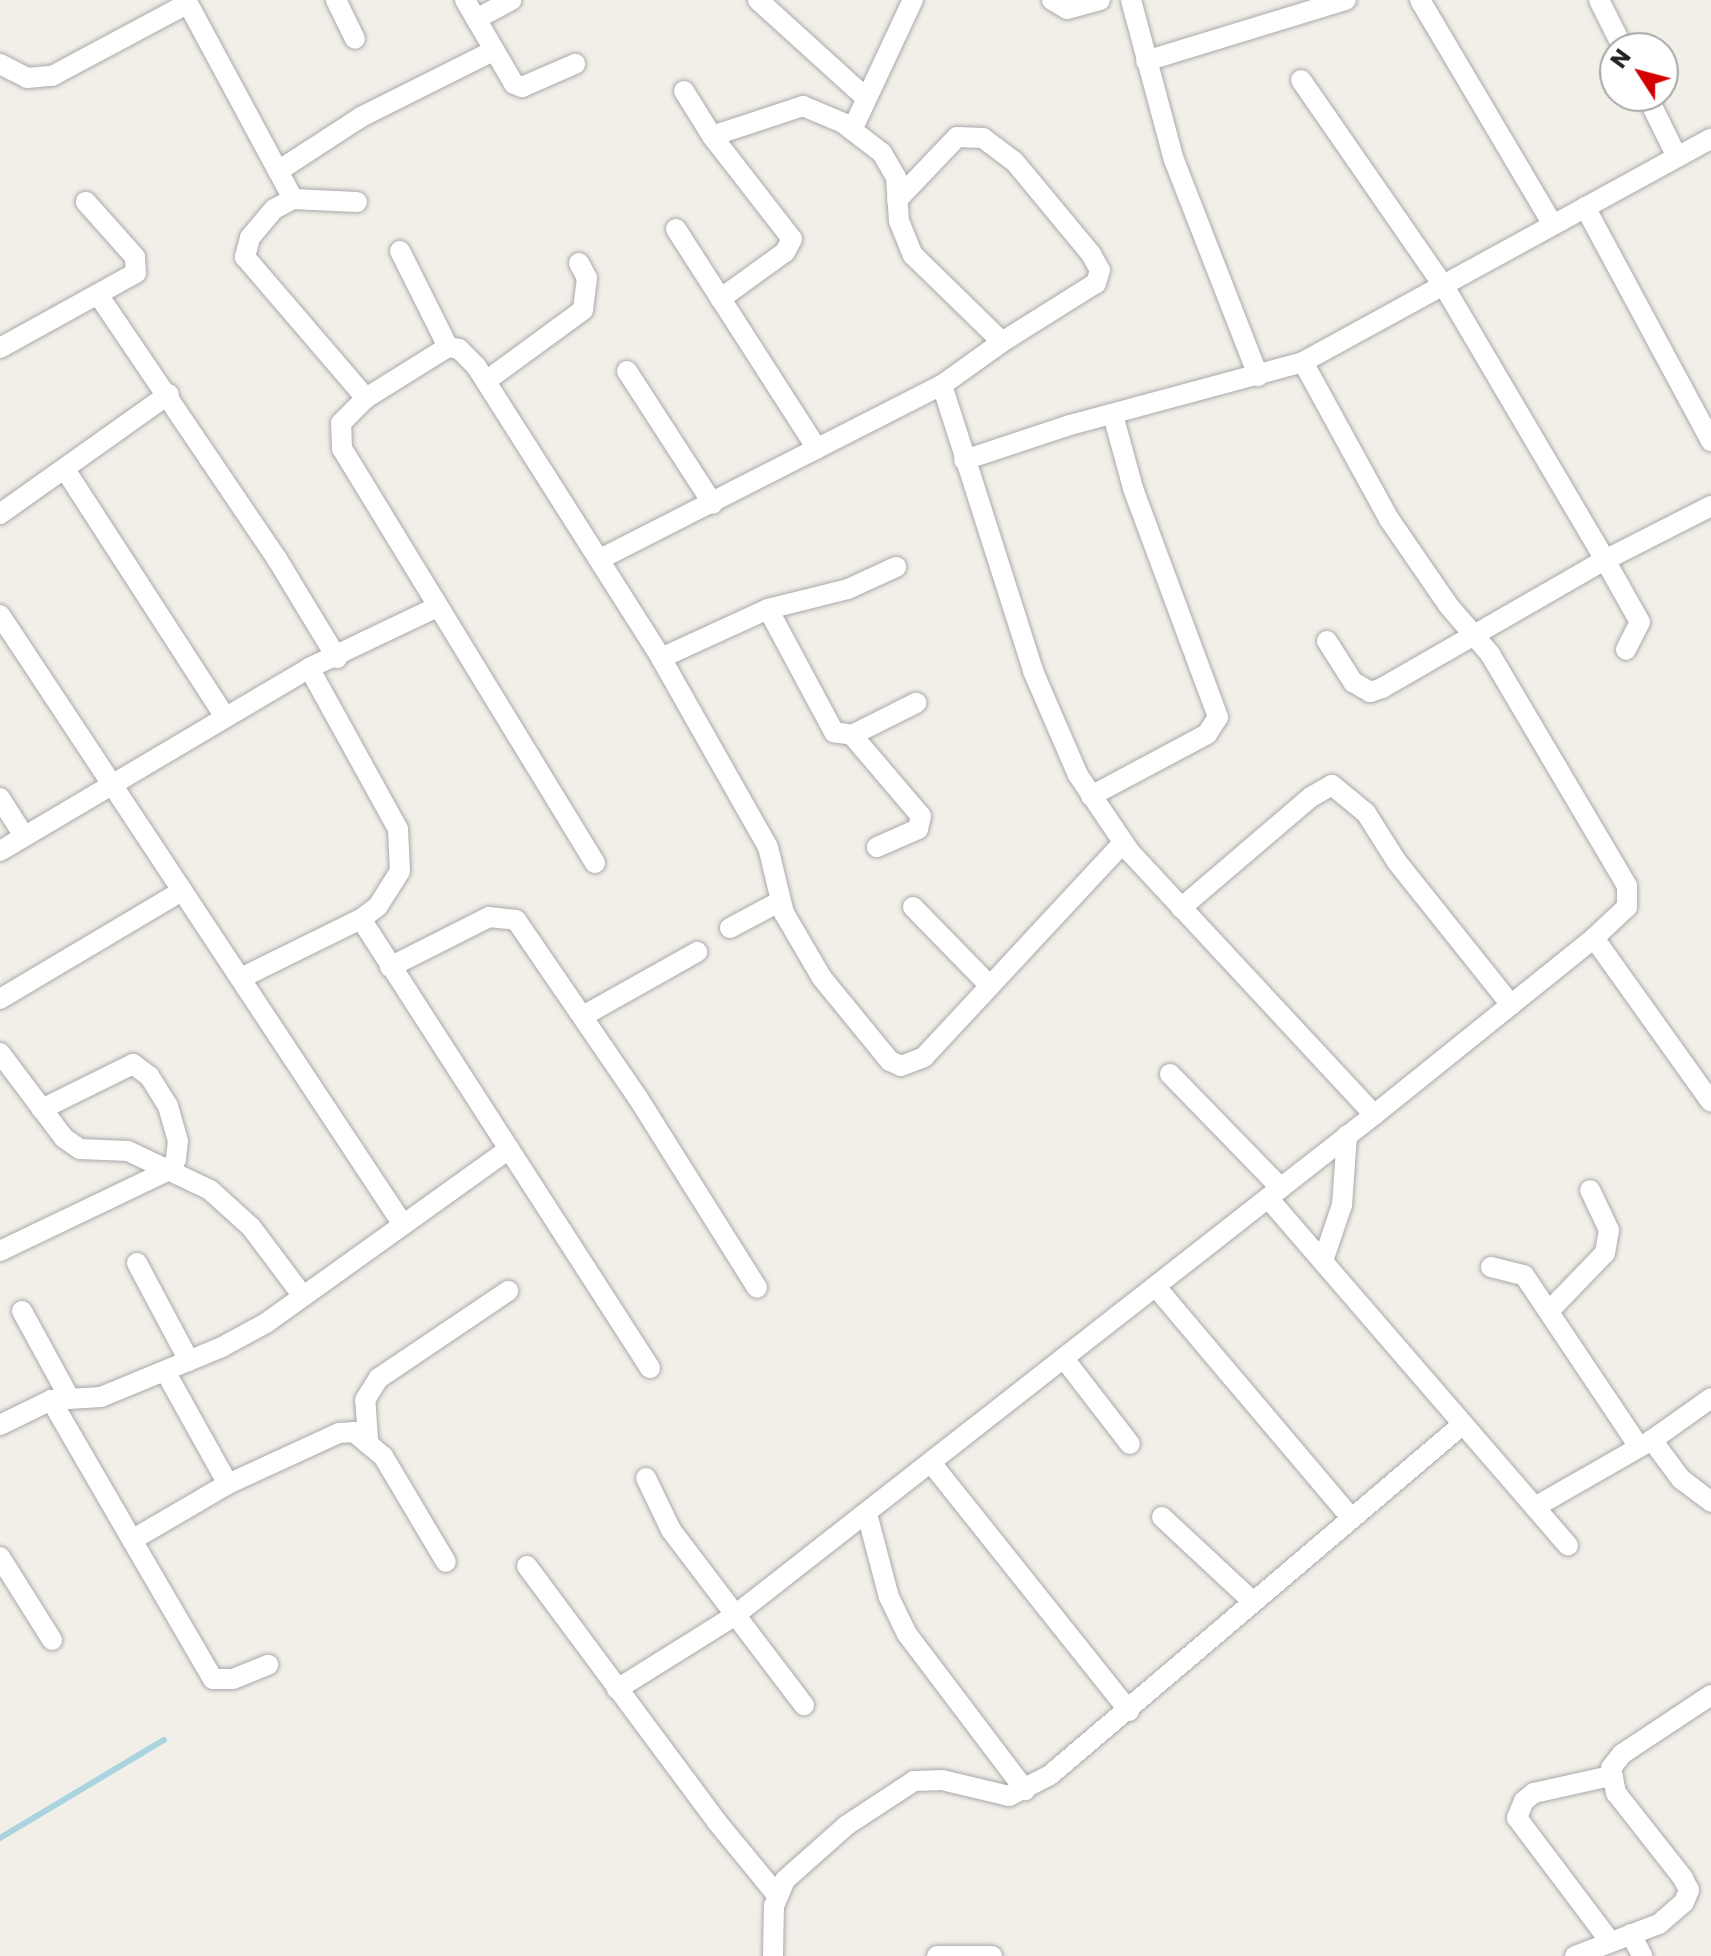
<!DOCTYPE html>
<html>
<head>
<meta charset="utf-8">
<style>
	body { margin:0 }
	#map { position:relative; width:1711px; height:1956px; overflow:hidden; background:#f2efe9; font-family:Poppins,sans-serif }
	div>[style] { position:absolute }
	.stream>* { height:6px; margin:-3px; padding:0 3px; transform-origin:3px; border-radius:3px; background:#aad3df }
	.roads { filter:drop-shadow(0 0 2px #a9a9a9) drop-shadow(0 0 2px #a9a9a9) }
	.street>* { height:20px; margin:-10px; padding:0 10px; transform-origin:10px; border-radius:10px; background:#fff }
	span { translate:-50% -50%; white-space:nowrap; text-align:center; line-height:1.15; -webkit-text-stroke:6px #fff; paint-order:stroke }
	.north { position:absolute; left:1599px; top:32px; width:80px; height:80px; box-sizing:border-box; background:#fff; border:2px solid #a7a7a7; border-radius:50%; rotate:306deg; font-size:22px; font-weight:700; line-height:32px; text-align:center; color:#222 }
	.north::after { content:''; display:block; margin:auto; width:28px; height:36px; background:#d40000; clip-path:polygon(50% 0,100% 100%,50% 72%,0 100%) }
</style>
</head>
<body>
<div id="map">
	<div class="stream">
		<div style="left:0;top:1838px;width:191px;rotate:-30.9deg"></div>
	</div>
	<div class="roads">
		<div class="street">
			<div style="left:186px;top:0;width:226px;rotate:61.7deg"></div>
			<div style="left:293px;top:199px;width:21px;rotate:152deg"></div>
			<div style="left:274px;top:209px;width:38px;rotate:130deg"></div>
			<div style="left:250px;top:238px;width:20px;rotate:105deg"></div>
			<div style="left:245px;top:257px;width:186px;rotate:49.4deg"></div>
			<div style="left:336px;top:0;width:43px;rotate:64deg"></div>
			<div style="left:465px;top:0;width:97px;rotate:59.7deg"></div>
			<div style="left:514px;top:84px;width:9px;rotate:21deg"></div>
			<div style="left:522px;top:87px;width:58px;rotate:-23.5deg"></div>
			<div style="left:758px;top:0;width:146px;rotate:42.2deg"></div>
			<div style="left:1052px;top:0;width:17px;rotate:31deg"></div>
			<div style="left:1067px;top:9px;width:34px;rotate:-15deg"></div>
			<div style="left:1131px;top:0;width:166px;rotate:75deg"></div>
			<div style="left:1174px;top:160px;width:232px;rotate:68.7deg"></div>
			<div style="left:1420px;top:0;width:261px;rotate:59.4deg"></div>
			<div style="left:1599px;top:0;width:54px;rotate:63.4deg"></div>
			<div style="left:476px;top:19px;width:40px;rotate:-28deg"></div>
			<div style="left:1146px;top:61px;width:209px;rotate:-17deg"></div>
			<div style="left:0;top:64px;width:30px;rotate:27deg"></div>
			<div style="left:27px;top:78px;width:25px;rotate:-5deg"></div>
			<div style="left:52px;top:76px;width:153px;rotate:-28.1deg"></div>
			<div style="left:1301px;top:80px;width:253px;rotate:55.3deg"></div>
			<div style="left:1445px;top:288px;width:316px;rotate:59.5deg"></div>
			<div style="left:1605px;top:560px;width:119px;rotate:-27deg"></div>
			<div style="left:684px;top:91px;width:53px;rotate:58.1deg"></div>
			<div style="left:712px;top:136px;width:130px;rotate:52.2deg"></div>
			<div style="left:792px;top:239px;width:15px;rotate:118deg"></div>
			<div style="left:785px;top:252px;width:80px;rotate:144.1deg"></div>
			<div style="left:1647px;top:96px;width:68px;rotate:63.8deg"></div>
			<div style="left:852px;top:130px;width:144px;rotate:-64.9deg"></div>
			<div style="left:712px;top:136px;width:96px;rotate:-18.2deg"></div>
			<div style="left:803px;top:106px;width:43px;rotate:23deg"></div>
			<div style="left:843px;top:123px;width:49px;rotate:37.6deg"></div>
			<div style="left:882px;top:153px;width:28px;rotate:60deg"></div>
			<div style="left:896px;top:177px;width:44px;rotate:86.1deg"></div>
			<div style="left:899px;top:221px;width:37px;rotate:68deg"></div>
			<div style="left:913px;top:255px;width:124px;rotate:44.3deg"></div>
			<div style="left:1002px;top:342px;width:74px;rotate:144.4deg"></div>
			<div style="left:278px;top:171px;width:99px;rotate:-33deg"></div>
			<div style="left:361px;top:117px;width:148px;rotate:-26.6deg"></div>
			<div style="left:293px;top:199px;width:64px;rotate:2.7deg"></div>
			<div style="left:897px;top:200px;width:87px;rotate:-46.4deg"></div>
			<div style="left:957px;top:137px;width:26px;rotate:2deg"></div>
			<div style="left:983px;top:138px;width:39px;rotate:37deg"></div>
			<div style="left:1014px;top:161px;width:121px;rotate:50.4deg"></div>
			<div style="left:1091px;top:254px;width:18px;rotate:61deg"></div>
			<div style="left:1100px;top:270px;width:14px;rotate:107deg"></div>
			<div style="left:1096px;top:283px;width:111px;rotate:147.9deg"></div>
			<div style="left:1585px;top:207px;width:266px;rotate:61.7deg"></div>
			<div style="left:676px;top:229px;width:261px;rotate:57.3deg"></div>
			<div style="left:400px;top:251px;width:107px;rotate:63.4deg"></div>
			<div style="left:99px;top:296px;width:318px;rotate:55.9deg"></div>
			<div style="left:277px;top:559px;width:116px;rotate:58.8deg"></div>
			<div style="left:0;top:348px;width:155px;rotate:-28.9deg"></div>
			<div style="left:136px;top:273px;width:16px;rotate:-94deg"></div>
			<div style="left:135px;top:257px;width:74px;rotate:-131.7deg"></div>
			<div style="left:1303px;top:362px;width:179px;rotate:61.3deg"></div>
			<div style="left:1389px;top:519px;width:104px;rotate:55.5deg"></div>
			<div style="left:1448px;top:605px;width:65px;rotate:49.4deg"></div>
			<div style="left:1490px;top:654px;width:269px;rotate:59.4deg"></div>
			<div style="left:1627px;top:886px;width:21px;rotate:90deg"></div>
			<div style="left:1627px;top:907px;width:45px;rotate:136.8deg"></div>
			<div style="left:1594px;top:938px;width:201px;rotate:54.5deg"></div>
			<div style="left:627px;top:371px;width:158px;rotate:57.1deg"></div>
			<div style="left:486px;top:381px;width:120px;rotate:-36.2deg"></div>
			<div style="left:583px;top:310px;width:32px;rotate:-83deg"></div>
			<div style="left:587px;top:278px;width:17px;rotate:-118deg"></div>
			<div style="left:964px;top:460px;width:112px;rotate:-18.3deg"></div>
			<div style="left:1070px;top:425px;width:241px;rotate:-15.1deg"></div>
			<div style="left:1303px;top:362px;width:465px;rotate:-28.7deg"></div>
			<div style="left:66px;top:471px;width:293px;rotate:57.1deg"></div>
			<div style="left:0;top:514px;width:207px;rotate:-35.4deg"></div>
			<div style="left:600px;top:559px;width:384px;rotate:-27deg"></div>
			<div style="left:942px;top:385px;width:300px;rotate:72.3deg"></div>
			<div style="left:1033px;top:671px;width:113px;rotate:66.6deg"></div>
			<div style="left:1078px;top:775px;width:93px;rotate:56deg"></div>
			<div style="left:1130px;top:852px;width:359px;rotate:47.1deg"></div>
			<div style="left:1374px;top:1115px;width:813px;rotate:141.95deg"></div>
			<div style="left:734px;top:1616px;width:138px;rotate:148deg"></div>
			<div style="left:768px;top:609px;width:82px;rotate:-14deg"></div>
			<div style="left:848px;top:589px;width:53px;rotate:-24.6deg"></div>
			<div style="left:0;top:615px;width:729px;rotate:56.53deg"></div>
			<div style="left:1327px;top:641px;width:49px;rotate:57.6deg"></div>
			<div style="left:1353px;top:682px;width:20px;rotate:30deg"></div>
			<div style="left:1370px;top:692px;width:13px;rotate:-18deg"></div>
			<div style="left:1382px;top:688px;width:257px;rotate:-29.9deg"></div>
			<div style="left:1605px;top:560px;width:71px;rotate:60.6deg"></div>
			<div style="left:1640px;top:622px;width:31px;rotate:117deg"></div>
			<div style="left:661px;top:658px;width:118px;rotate:-24.6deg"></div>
			<div style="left:768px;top:609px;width:140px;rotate:61.8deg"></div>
			<div style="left:834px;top:732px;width:18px;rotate:9deg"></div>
			<div style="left:852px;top:735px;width:72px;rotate:-26.6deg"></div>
			<div style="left:852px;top:735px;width:106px;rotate:49.6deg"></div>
			<div style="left:921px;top:816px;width:13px;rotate:103deg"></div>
			<div style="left:918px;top:829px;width:45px;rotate:156.3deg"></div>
			<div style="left:1091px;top:796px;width:132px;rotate:-28.1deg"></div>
			<div style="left:1207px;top:734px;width:20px;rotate:-57deg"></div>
			<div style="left:1218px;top:717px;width:244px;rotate:-110.4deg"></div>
			<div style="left:1133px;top:488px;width:76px;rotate:-105.3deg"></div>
			<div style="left:0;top:798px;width:45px;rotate:57.7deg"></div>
			<div style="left:0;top:851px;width:359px;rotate:-30.6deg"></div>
			<div style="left:309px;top:668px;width:142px;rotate:-25.5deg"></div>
			<div style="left:595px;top:863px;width:485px;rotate:-121.4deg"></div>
			<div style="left:342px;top:449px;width:26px;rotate:-92deg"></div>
			<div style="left:341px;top:423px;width:35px;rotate:-45deg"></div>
			<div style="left:366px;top:398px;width:97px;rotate:-31.9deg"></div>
			<div style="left:448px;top:347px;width:11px;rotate:10deg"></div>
			<div style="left:459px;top:349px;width:24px;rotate:45deg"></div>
			<div style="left:476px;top:366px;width:346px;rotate:57.6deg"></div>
			<div style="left:661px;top:658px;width:217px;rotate:60.5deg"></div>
			<div style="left:768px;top:847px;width:68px;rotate:76.4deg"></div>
			<div style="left:784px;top:913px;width:75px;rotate:59.7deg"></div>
			<div style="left:822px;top:978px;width:107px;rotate:50.7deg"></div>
			<div style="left:890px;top:1061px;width:12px;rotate:24deg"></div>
			<div style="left:901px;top:1066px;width:25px;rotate:-21deg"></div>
			<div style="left:924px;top:1057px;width:292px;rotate:-47.1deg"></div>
			<div style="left:913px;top:907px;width:110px;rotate:45.7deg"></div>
			<div style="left:1181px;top:908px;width:171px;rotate:-40.5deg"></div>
			<div style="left:1311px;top:797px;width:24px;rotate:-30deg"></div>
			<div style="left:1332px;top:785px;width:44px;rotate:39.5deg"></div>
			<div style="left:1366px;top:813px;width:58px;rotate:57.7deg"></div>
			<div style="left:1397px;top:862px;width:183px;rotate:51.4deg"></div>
			<div style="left:361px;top:919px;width:534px;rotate:57.23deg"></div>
			<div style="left:730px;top:928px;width:55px;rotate:-28deg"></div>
			<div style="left:390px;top:967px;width:111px;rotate:-26.8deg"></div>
			<div style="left:489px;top:917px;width:27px;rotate:6deg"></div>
			<div style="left:516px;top:920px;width:216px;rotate:55.6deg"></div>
			<div style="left:638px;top:1098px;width:224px;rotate:57.9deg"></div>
			<div style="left:241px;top:978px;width:134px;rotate:-26.2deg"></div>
			<div style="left:361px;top:919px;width:21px;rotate:-37deg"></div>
			<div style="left:378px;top:906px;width:41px;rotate:-57.8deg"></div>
			<div style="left:400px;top:871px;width:42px;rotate:-92.7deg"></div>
			<div style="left:398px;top:829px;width:184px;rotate:-118.9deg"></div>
			<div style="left:0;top:999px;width:212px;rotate:-30.7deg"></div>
			<div style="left:583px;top:1016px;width:131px;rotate:-29.3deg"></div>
			<div style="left:0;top:1053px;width:106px;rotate:53deg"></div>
			<div style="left:64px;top:1138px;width:19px;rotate:35deg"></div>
			<div style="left:80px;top:1149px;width:48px;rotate:2.4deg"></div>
			<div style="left:128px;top:1151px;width:91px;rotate:25.4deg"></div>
			<div style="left:210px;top:1190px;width:55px;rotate:42.1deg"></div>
			<div style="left:251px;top:1227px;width:85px;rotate:53.1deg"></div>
			<div style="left:1170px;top:1074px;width:159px;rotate:45.8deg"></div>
			<div style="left:1374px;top:1115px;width:282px;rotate:-38.8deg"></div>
			<div style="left:1268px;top:1198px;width:459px;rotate:49.2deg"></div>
			<div style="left:0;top:1251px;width:190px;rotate:-25.6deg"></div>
			<div style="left:171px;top:1169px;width:11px;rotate:-63deg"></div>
			<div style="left:176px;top:1159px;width:18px;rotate:-84deg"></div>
			<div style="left:178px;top:1141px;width:36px;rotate:-106deg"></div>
			<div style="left:168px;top:1106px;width:36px;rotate:-122deg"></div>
			<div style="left:149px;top:1076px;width:20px;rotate:-143deg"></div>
			<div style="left:133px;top:1064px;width:102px;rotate:153.7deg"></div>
			<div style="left:1323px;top:1261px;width:59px;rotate:-71.3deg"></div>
			<div style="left:1342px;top:1205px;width:70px;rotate:-85.9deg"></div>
			<div style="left:137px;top:1263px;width:111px;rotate:62deg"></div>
			<div style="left:1491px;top:1267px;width:34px;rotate:14deg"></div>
			<div style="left:1524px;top:1275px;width:207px;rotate:56.2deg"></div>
			<div style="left:1156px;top:1287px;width:302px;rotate:49.8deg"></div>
			<div style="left:1550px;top:1310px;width:79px;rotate:-46deg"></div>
			<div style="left:1605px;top:1253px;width:23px;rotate:-80deg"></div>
			<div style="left:1609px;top:1230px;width:44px;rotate:-115.4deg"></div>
			<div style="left:22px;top:1311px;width:100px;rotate:61.4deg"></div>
			<div style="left:1065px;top:1360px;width:106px;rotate:52.3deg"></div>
			<div style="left:165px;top:1371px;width:129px;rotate:60.9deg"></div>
			<div style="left:51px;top:1400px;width:50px;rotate:-3.4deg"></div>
			<div style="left:101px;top:1397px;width:129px;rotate:-22.4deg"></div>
			<div style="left:220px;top:1348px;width:52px;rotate:-28.5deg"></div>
			<div style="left:266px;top:1323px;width:299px;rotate:-35.6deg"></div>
			<div style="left:0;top:1425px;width:57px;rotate:-26.1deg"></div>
			<div style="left:51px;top:1400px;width:162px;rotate:59.9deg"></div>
			<div style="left:132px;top:1540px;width:111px;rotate:-30.3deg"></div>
			<div style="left:228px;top:1484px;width:122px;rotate:-24.7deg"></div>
			<div style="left:339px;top:1433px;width:15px;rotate:-4deg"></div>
			<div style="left:354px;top:1432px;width:38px;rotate:40deg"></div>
			<div style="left:383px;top:1456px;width:123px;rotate:59.3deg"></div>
			<div style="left:368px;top:1439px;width:39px;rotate:-94deg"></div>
			<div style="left:365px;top:1400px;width:26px;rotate:-58deg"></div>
			<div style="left:379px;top:1378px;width:156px;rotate:-34deg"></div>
			<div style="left:1652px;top:1440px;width:49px;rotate:53.4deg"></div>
			<div style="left:1681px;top:1479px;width:38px;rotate:37deg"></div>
			<div style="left:932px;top:1464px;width:316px;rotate:51.4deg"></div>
			<div style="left:646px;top:1478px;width:58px;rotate:64.3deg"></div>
			<div style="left:671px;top:1530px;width:220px;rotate:52.8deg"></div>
			<div style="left:1535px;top:1507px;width:135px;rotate:-29.8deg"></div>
			<div style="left:1652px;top:1440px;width:72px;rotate:-35.4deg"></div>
			<div style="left:867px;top:1514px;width:86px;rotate:75.2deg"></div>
			<div style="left:889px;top:1597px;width:41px;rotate:64.1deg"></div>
			<div style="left:907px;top:1634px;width:196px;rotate:52.9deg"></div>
			<div style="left:1162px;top:1517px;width:123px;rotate:43deg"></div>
			<div style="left:132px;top:1540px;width:161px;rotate:59.8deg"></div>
			<div style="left:213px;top:1679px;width:20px"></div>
			<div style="left:233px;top:1679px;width:38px;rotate:-22deg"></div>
			<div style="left:0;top:1557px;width:98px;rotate:57.9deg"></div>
			<div style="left:527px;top:1566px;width:319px;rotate:53.4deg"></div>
			<div style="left:717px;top:1822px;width:94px;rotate:50.6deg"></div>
			<div style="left:1631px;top:1934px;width:25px;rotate:63deg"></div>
			<div style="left:1609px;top:1940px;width:153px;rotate:-127deg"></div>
			<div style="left:1517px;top:1818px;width:18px;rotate:-68deg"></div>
			<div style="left:1524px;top:1801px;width:13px;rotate:-39deg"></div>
			<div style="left:1534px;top:1793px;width:78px;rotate:-12.6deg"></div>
			<div style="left:773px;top:1956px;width:50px;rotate:-88.9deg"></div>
			<div style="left:774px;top:1906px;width:28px;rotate:-67deg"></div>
			<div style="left:785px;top:1880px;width:83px;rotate:-41.6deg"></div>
			<div style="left:847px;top:1825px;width:80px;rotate:-33.3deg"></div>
			<div style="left:914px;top:1781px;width:28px;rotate:-2deg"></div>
			<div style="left:942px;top:1780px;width:69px;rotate:13.4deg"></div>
			<div style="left:1009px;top:1796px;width:46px;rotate:-27.1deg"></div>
			<div style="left:1050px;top:1775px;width:542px;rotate:-40.36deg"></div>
			<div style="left:937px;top:1956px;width:55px"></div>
			<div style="left:1575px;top:1956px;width:90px;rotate:-20.9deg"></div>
			<div style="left:1659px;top:1924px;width:33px;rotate:-41deg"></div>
			<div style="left:1684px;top:1902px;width:13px;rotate:-67deg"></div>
			<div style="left:1689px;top:1890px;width:13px;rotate:-117deg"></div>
			<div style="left:1683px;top:1878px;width:108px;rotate:-128.2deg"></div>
			<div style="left:1616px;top:1793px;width:25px;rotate:-101deg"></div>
			<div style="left:1611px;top:1768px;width:18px;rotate:-52deg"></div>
			<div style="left:1622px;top:1754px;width:107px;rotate:-33.5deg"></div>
		</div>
	</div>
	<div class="north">N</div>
</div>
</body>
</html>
